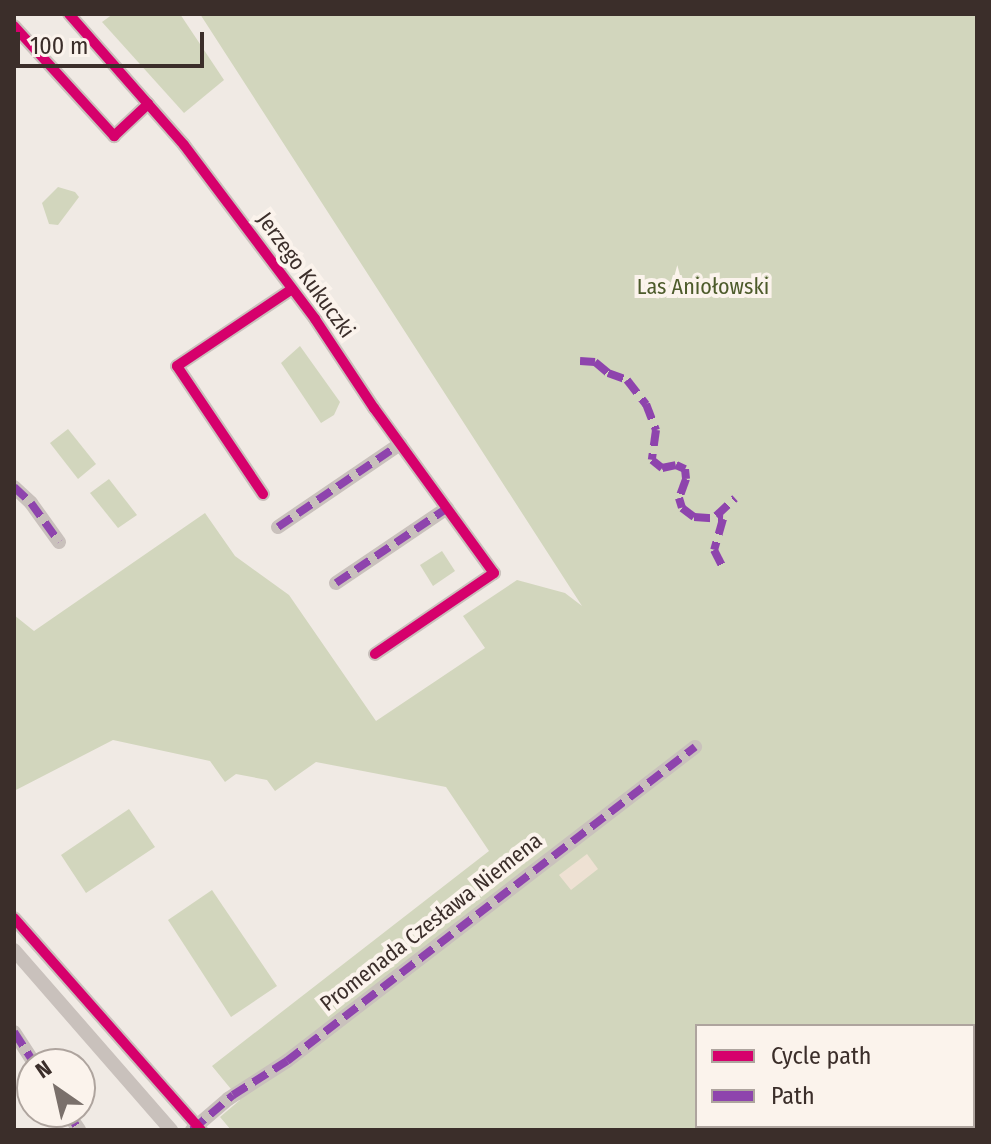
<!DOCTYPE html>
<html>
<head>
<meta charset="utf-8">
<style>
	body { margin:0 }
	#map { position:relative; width:991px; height:1144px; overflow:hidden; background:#f0eae4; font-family:"Fira Sans Condensed",sans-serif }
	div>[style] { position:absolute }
	.green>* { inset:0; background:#d2d6bd }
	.plaza>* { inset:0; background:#eee1d3 }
	.minor>* { height:14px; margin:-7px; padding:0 7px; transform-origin:7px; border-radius:7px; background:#c9c1bc }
	.minor-bridge>* { height:14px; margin:-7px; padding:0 7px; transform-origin:7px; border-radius:7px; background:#c9c1bc }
	.quiet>* { height:8px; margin-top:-4px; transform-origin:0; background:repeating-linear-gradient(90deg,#8e44ad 0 16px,transparent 0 24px) }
	.cycleway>* { height:10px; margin:-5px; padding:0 5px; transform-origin:5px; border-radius:5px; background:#d6006c }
	span { translate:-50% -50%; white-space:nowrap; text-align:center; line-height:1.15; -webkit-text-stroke:8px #fbf3ec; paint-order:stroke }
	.street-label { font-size:22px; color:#3b2e2a }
	.park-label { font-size:22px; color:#4d5b2b }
	.frame { position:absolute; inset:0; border:16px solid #3b2e2a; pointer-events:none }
	.legend { position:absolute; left:695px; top:1024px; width:280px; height:104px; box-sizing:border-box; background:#fbf3ec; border:2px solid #aea49e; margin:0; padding:10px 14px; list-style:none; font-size:24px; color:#3b2e2a }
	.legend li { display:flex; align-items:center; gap:16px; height:40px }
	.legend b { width:40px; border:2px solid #aea49e }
	.north { position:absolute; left:16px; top:1048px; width:80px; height:80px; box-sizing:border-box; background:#fbf3ec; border:2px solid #aea49e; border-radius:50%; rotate:326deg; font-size:22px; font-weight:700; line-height:32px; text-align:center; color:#3b2e2a }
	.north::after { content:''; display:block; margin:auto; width:28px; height:36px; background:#7a706b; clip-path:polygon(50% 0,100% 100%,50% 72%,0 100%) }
	.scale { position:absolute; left:16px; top:32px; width:188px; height:36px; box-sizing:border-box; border:4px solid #3b2e2a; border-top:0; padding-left:10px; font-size:24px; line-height:28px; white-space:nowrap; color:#3b2e2a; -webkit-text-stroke:6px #fbf3ec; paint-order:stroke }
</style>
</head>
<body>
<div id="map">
	<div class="green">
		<div style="clip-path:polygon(113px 14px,180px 14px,224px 80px,184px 113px,102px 22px)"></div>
		<div style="clip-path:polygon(evenodd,200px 14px,977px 14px,977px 1130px,231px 1130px,220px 1117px,240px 1100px,212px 1066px,489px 851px,446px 787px,316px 762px,275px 791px,267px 780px,236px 774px,225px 782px,210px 761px,113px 740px,14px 791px,14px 615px,34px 631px,205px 513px,235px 556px,289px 595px,376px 721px,485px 648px,463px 616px,517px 580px,565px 593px,582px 606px,200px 14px,697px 1026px,973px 1026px,973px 1126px,697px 1126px,697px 1026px)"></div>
		<div style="clip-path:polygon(58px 187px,75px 192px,79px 197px,58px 225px,49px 224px,42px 203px)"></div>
		<div style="clip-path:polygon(300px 346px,340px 402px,334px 415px,321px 423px,281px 363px)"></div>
		<div style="clip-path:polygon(68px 429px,96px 464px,78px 479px,50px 443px)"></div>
		<div style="clip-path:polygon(109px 479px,137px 515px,118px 528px,90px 493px)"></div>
		<div style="clip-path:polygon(442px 551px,455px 571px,433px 586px,420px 565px)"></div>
		<div style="clip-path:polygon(129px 809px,155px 847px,86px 893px,61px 855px)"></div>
		<div style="clip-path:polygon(212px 890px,277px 986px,231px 1017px,168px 920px)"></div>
	</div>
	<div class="plaza">
		<div style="clip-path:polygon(587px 854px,598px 869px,571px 890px,559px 875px)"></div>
	</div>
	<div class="minor">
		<div style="left:69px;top:14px;width:174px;rotate:48.7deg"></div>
		<div style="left:184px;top:145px;width:218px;rotate:53deg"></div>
		<div style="left:315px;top:319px;width:107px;rotate:56.5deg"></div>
		<div style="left:374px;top:408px;width:204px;rotate:54deg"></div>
		<div style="left:494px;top:573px;width:144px;rotate:145.8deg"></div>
		<div style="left:14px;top:26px;width:149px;rotate:47.7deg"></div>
		<div style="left:114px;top:136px;width:47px;rotate:-43.3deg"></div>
		<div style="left:14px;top:487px;width:23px;rotate:43deg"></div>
		<div style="left:31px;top:503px;width:48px;rotate:54.3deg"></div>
		<div style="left:263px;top:494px;width:154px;rotate:-123.9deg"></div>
		<div style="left:177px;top:366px;width:138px;rotate:-33.8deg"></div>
		<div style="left:278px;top:527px;width:148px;rotate:-34.2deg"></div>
		<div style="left:336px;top:583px;width:134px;rotate:-34deg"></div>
		<div style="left:14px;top:918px;width:283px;rotate:48.6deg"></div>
		<div style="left:14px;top:950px;width:239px;rotate:48.9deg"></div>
		<div style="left:14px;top:1032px;width:38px;rotate:57deg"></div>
		<div style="left:228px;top:1099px;width:70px;rotate:-32.8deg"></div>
		<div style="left:287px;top:1061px;width:515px;rotate:-37.58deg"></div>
		<div style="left:67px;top:1112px;width:22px;rotate:56deg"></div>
	</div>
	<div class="minor-bridge">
		<div style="left:192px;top:1130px;width:48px;rotate:-40.7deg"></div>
	</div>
	<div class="quiet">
		<div style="left:580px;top:361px;width:15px;rotate:4deg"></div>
		<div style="left:595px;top:362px;width:17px;rotate:40deg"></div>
		<div style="left:608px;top:373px;width:20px;rotate:20deg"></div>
		<div style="left:627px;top:380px;width:31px;rotate:52deg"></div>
		<div style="left:646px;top:404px;width:28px;rotate:69deg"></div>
		<div style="left:656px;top:430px;width:30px;rotate:98deg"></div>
		<div style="left:652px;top:460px;width:13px;rotate:39deg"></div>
		<div style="left:662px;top:468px;width:14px;rotate:-12deg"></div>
		<div style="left:676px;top:465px;width:10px;rotate:24deg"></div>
		<div style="left:685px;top:469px;width:10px;rotate:84deg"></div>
		<div style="left:686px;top:479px;width:20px;rotate:110deg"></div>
		<div style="left:679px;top:498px;width:10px;rotate:73deg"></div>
		<div style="left:682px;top:508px;width:15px;rotate:37deg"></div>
		<div style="left:694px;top:517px;width:29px;rotate:4deg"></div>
		<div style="left:723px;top:519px;width:32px;rotate:106deg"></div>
		<div style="left:714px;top:550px;width:22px;rotate:63deg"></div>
		<div style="left:14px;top:487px;width:23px;rotate:43deg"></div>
		<div style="left:31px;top:503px;width:48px;rotate:54.3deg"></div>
		<div style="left:716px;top:516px;width:26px;rotate:-43deg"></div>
		<div style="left:278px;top:527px;width:148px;rotate:-34.2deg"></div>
		<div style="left:336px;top:583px;width:134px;rotate:-34deg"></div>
		<div style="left:14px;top:1032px;width:38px;rotate:57deg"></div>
		<div style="left:67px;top:1112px;width:22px;rotate:56deg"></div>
		<div style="left:192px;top:1130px;width:54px;rotate:-40.5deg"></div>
		<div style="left:233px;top:1095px;width:64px;rotate:-32.2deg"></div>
		<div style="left:287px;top:1061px;width:515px;rotate:-37.58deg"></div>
	</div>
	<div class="cycleway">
		<div style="left:69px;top:14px;width:174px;rotate:48.7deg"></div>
		<div style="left:184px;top:145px;width:218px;rotate:53deg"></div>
		<div style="left:315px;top:319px;width:107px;rotate:56.5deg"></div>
		<div style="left:374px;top:408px;width:204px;rotate:54deg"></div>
		<div style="left:494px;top:573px;width:144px;rotate:145.8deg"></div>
		<div style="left:14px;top:26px;width:149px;rotate:47.7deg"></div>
		<div style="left:114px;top:136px;width:47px;rotate:-43.3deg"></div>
		<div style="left:263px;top:494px;width:154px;rotate:-123.9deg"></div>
		<div style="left:177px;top:366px;width:138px;rotate:-33.8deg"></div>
		<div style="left:14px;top:918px;width:283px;rotate:48.6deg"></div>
	</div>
	<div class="street-label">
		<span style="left:306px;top:275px;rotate:54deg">Jerzego Kukuczki</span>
		<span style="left:431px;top:922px;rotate:-38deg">Promenada Czesława Niemena</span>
	</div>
	<div class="park-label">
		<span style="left:703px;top:287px">Las Aniołowski</span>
	</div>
	<div class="frame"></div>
	<ul class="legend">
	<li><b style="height:10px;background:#d6006c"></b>Cycle path</li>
	<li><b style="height:10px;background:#8e44ad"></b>Path</li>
	</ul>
	<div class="north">N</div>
	<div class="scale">100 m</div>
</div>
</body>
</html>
